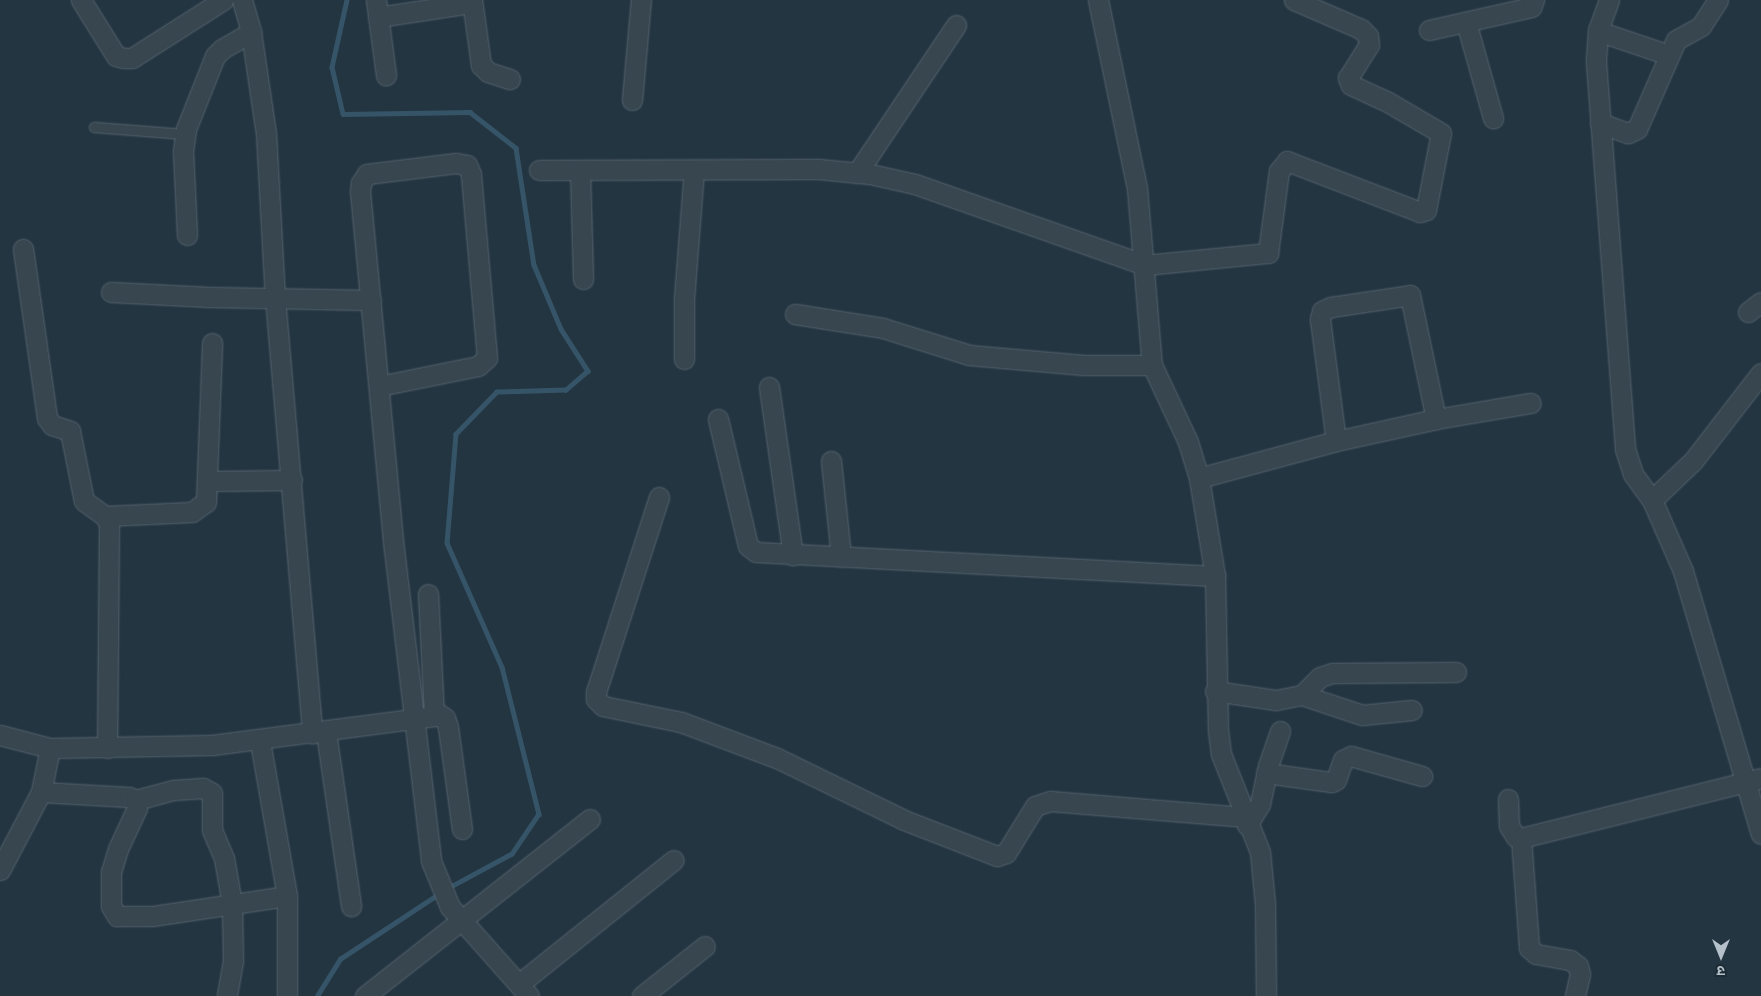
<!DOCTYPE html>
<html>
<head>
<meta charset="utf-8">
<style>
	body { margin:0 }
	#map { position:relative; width:1761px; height:996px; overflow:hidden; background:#233541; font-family:"Space Grotesk","Noto Sans Devanagari",sans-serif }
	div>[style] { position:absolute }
	.stream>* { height:4.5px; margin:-2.25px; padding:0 2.25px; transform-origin:2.25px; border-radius:2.25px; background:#365468 }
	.roads { filter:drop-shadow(0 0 1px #56646e) drop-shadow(0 0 1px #56646e) }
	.lane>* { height:9px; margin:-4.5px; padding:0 4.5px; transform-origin:4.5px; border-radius:4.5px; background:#384650 }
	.street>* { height:19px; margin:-9.5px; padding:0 9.5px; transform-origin:9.5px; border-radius:9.5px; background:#384650 }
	span { translate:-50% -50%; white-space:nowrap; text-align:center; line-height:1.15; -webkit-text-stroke:4px #1d2b35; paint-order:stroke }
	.north { position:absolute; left:1696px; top:931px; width:50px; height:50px; -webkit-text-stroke:4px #1d2b35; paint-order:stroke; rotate:180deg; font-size:14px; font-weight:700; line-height:20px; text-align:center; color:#b4c1cb }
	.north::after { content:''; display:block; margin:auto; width:18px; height:22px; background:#b4c1cb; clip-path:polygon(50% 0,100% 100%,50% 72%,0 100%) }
</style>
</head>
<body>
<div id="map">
	<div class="stream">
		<div style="left:347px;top:0;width:69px;rotate:102.6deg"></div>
		<div style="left:332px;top:67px;width:48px;rotate:76.8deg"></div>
		<div style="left:343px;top:114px;width:127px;rotate:-0.9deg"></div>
		<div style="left:470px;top:112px;width:58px;rotate:38deg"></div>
		<div style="left:516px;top:148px;width:118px;rotate:81.3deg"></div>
		<div style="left:534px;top:265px;width:69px;rotate:67.1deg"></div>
		<div style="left:561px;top:329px;width:50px;rotate:57.3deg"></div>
		<div style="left:588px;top:371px;width:29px;rotate:139deg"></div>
		<div style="left:566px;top:390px;width:69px;rotate:178.3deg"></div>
		<div style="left:497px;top:392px;width:59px;rotate:134.3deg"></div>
		<div style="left:456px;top:434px;width:109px;rotate:94.7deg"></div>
		<div style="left:447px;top:543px;width:136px;rotate:66.1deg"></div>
		<div style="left:502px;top:667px;width:152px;rotate:75.9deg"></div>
		<div style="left:539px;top:814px;width:48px;rotate:124deg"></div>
		<div style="left:512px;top:854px;width:74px;rotate:151.7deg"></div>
		<div style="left:317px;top:996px;width:44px;rotate:-58.1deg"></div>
		<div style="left:340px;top:959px;width:120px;rotate:-33.4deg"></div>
	</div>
	<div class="roads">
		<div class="lane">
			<div style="left:94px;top:127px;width:91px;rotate:4.4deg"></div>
		</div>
		<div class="street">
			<div style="left:81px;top:0;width:66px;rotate:58deg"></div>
			<div style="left:116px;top:56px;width:8px;rotate:14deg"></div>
			<div style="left:124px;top:58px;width:8px"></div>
			<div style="left:132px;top:58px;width:108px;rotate:-32.5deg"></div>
			<div style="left:242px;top:0;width:33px;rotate:74deg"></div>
			<div style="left:251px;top:32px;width:102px;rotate:81.6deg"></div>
			<div style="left:266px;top:133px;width:165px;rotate:86.9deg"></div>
			<div style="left:275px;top:298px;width:437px;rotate:85.1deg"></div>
			<div style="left:376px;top:0;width:76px;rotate:82.4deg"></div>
			<div style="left:472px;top:0;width:66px;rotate:82.1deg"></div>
			<div style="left:481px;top:65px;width:10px;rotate:45deg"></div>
			<div style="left:488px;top:72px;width:23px;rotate:18deg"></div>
			<div style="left:1098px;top:0;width:192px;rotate:78.3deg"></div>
			<div style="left:1137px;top:188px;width:178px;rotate:85.2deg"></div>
			<div style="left:1152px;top:365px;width:85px;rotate:64.9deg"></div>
			<div style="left:1188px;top:442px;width:38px;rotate:73deg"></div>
			<div style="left:1199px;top:478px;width:99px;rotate:80.7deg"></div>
			<div style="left:1215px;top:576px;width:154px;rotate:88.9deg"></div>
			<div style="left:1218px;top:730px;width:24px;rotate:83deg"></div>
			<div style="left:1221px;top:754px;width:105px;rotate:68.3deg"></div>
			<div style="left:1260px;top:852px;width:52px;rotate:84.5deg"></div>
			<div style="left:1265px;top:904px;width:92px;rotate:89.4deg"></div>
			<div style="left:1609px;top:0;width:33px;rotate:110deg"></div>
			<div style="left:1598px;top:31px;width:31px;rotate:94deg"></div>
			<div style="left:1596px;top:62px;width:388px;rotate:85.7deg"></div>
			<div style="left:1625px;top:449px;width:26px;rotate:72deg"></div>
			<div style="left:1633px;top:474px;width:32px;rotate:54deg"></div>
			<div style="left:1652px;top:500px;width:77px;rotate:66.4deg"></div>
			<div style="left:1683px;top:571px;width:274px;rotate:73.5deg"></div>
			<div style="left:378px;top:17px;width:95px;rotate:-8.5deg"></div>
			<div style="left:1466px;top:22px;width:100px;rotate:74.3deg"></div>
			<div style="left:1429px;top:30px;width:105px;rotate:-12.7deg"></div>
			<div style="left:1531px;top:7px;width:8px;rotate:-67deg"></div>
			<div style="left:1598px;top:31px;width:75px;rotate:18.7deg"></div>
			<div style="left:632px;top:100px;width:100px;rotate:-84.9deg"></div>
			<div style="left:1600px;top:123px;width:30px;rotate:20deg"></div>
			<div style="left:1628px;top:133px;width:10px;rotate:-24deg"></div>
			<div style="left:1637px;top:129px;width:97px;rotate:-66.3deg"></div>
			<div style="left:1676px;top:40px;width:29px;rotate:-29deg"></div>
			<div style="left:1701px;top:26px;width:31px;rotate:-57deg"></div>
			<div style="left:539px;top:170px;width:280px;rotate:-0.2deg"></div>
			<div style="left:819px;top:169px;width:51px;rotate:5.6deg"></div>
			<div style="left:870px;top:174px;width:46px;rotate:12.5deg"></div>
			<div style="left:915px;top:184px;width:244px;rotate:19.4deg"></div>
			<div style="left:1145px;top:265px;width:124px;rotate:-5.6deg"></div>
			<div style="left:1268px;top:253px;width:83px;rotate:-82.4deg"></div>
			<div style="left:1279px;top:171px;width:13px;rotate:-51deg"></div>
			<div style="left:1287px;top:161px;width:142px;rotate:21deg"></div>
			<div style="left:1420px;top:212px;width:6px;rotate:-18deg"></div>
			<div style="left:1426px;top:210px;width:78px;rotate:-79deg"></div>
			<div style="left:1441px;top:133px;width:61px;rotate:-149.7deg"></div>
			<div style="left:1388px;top:102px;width:41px;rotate:-155.3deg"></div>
			<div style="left:1351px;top:85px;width:8px;rotate:-113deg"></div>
			<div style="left:1348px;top:78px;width:39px;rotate:-58deg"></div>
			<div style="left:1369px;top:45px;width:9px;rotate:-96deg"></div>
			<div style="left:1368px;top:36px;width:10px;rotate:-135deg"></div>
			<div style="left:1361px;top:29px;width:73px;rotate:-156.6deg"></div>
			<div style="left:580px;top:170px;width:109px;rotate:88.4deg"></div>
			<div style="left:857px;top:173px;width:178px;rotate:-56.2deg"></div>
			<div style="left:187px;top:235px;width:84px;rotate:-92.7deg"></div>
			<div style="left:183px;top:151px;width:22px;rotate:-82deg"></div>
			<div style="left:186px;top:129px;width:79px;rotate:-68.3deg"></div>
			<div style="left:215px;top:56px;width:10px;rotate:-45deg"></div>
			<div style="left:222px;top:49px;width:34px;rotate:-30deg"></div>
			<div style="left:23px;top:249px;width:171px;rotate:81.9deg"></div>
			<div style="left:47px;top:418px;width:9px;rotate:54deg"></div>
			<div style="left:52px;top:425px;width:19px;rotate:18deg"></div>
			<div style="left:70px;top:431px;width:71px;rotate:78.7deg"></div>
			<div style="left:84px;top:501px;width:26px;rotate:36deg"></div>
			<div style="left:105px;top:516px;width:9px;rotate:63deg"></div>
			<div style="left:109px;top:524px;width:224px;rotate:90.5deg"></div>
			<div style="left:111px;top:292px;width:99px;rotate:2.9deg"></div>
			<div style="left:210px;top:297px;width:161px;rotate:1.1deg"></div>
			<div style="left:1748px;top:312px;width:16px;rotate:-38deg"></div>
			<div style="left:795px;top:314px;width:89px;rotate:9deg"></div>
			<div style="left:883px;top:328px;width:90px;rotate:17.4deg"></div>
			<div style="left:969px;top:355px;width:115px;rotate:5deg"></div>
			<div style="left:1084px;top:365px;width:68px"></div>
			<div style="left:684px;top:359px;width:60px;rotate:-90deg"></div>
			<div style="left:684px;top:299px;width:129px;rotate:-85.6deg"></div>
			<div style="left:379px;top:386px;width:101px;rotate:-11.4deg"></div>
			<div style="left:478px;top:366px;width:12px;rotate:-42deg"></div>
			<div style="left:487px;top:358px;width:185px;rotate:-95deg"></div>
			<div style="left:471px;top:174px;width:10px;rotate:-114deg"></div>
			<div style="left:467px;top:165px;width:11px;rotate:-170deg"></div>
			<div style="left:456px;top:163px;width:90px;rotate:173deg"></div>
			<div style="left:367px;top:174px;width:11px;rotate:124deg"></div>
			<div style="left:361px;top:183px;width:8px;rotate:97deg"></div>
			<div style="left:360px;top:191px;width:360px;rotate:84.6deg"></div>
			<div style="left:394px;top:549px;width:314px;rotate:83.2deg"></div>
			<div style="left:431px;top:861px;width:50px;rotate:67.6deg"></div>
			<div style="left:450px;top:907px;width:119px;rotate:48.4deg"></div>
			<div style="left:769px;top:387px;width:170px;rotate:81.9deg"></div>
			<div style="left:718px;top:419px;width:130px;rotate:76.7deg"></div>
			<div style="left:748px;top:546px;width:10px;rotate:37deg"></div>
			<div style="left:756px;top:552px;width:460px;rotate:3deg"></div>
			<div style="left:1336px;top:441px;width:123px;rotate:-97.5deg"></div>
			<div style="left:1320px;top:319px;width:8px;rotate:-76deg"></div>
			<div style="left:1322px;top:311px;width:10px;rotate:-24deg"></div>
			<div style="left:1331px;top:307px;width:80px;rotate:-8.6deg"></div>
			<div style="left:1410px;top:295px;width:127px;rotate:78.2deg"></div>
			<div style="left:831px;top:461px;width:96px;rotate:84deg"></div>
			<div style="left:1199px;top:478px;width:142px;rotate:-15.1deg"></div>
			<div style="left:1336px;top:441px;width:102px;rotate:-12.4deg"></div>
			<div style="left:1436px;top:419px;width:96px;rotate:-9.6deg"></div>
			<div style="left:209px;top:481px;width:83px;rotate:-0.7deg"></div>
			<div style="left:659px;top:497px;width:205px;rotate:107.9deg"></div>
			<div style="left:596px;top:692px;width:7px;rotate:90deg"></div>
			<div style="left:596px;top:699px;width:10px;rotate:45deg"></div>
			<div style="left:603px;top:706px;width:80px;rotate:11.6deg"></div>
			<div style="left:681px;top:722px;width:103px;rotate:20.6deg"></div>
			<div style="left:777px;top:758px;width:141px;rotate:26deg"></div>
			<div style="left:904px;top:820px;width:100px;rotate:21.2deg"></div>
			<div style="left:997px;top:856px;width:9px;rotate:-18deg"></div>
			<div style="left:1006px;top:853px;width:55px;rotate:-58.3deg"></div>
			<div style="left:1035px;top:806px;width:16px;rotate:-18deg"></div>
			<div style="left:1050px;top:801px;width:194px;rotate:4.7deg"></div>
			<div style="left:1652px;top:500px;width:57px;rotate:-43.6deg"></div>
			<div style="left:1693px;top:461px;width:111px;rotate:-52.3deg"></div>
			<div style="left:105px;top:516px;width:87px;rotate:-2.6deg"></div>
			<div style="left:192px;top:512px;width:17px;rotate:-36deg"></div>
			<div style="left:206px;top:502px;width:159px;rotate:-87.8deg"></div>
			<div style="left:1215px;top:691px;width:62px;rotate:8.4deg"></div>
			<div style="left:1276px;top:700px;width:26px;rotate:-11deg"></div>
			<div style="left:1302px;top:695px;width:25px;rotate:-45deg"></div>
			<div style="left:1320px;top:677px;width:13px;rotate:-18deg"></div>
			<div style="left:1332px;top:673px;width:124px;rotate:-0.5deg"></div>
			<div style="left:1302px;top:695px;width:63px;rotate:18.4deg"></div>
			<div style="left:1362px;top:715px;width:50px;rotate:-5.7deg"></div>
			<div style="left:436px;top:712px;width:11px;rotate:34deg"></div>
			<div style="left:445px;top:718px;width:9px;rotate:72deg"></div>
			<div style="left:448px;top:727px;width:103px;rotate:82.2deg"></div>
			<div style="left:326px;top:732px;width:176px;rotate:81.8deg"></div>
			<div style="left:0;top:735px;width:52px;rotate:14.6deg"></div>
			<div style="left:50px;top:748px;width:162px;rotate:-1.1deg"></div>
			<div style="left:212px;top:745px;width:224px;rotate:-7.4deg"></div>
			<div style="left:434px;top:716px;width:122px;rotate:-92.8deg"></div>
			<div style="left:1266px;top:773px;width:66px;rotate:7.9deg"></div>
			<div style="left:1331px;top:782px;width:5px;rotate:-22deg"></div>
			<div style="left:1336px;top:780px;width:21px;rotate:-71deg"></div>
			<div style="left:1343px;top:760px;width:9px;rotate:-27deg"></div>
			<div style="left:1351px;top:756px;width:74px;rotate:15.7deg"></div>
			<div style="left:41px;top:792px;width:88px;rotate:3.3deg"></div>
			<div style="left:129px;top:797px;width:8px;rotate:23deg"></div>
			<div style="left:136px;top:800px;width:8px;rotate:83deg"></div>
			<div style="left:137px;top:808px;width:45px;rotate:114.9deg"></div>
			<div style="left:118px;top:849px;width:24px;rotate:107deg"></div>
			<div style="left:111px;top:872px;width:34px;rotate:90deg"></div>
			<div style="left:111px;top:906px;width:12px;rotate:59deg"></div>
			<div style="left:117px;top:916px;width:36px"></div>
			<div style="left:153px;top:916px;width:135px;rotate:-8.5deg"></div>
			<div style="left:287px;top:896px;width:157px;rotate:-99.9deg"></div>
			<div style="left:1508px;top:799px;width:27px;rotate:88deg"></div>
			<div style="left:1509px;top:826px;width:13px;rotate:58deg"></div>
			<div style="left:1516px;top:837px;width:5px;rotate:11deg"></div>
			<div style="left:1521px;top:838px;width:247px;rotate:-14deg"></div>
			<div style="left:136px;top:800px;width:39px;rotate:-15deg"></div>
			<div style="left:174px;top:790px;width:29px;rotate:-4deg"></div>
			<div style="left:203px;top:788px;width:10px;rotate:29deg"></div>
			<div style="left:212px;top:793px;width:37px;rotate:90deg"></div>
			<div style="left:212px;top:830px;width:30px;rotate:67deg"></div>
			<div style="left:224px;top:858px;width:47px;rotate:80.1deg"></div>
			<div style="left:232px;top:904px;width:57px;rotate:89deg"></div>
			<div style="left:233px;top:961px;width:36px;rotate:100deg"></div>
			<div style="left:1247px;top:825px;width:25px;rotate:-58deg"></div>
			<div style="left:1260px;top:804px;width:39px;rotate:-78deg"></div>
			<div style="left:1268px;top:766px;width:37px;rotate:-71deg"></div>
			<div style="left:1521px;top:838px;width:110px;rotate:85.8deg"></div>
			<div style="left:1529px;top:948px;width:9px;rotate:41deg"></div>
			<div style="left:1536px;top:954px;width:35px;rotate:10deg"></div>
			<div style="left:1570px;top:960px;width:10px;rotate:37deg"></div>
			<div style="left:1578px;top:966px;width:8px;rotate:76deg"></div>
			<div style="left:1580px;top:974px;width:23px;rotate:103deg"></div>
			<div style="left:0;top:870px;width:88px;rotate:-62.3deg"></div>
			<div style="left:41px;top:792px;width:45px;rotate:-78.4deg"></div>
			<div style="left:287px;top:896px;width:100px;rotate:90deg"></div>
			<div style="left:519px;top:984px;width:198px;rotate:-38.7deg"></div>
			<div style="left:365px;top:996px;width:286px;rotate:-38.2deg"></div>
			<div style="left:642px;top:996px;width:80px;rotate:-38.4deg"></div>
		</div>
	</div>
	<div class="north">उ</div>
</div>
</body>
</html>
